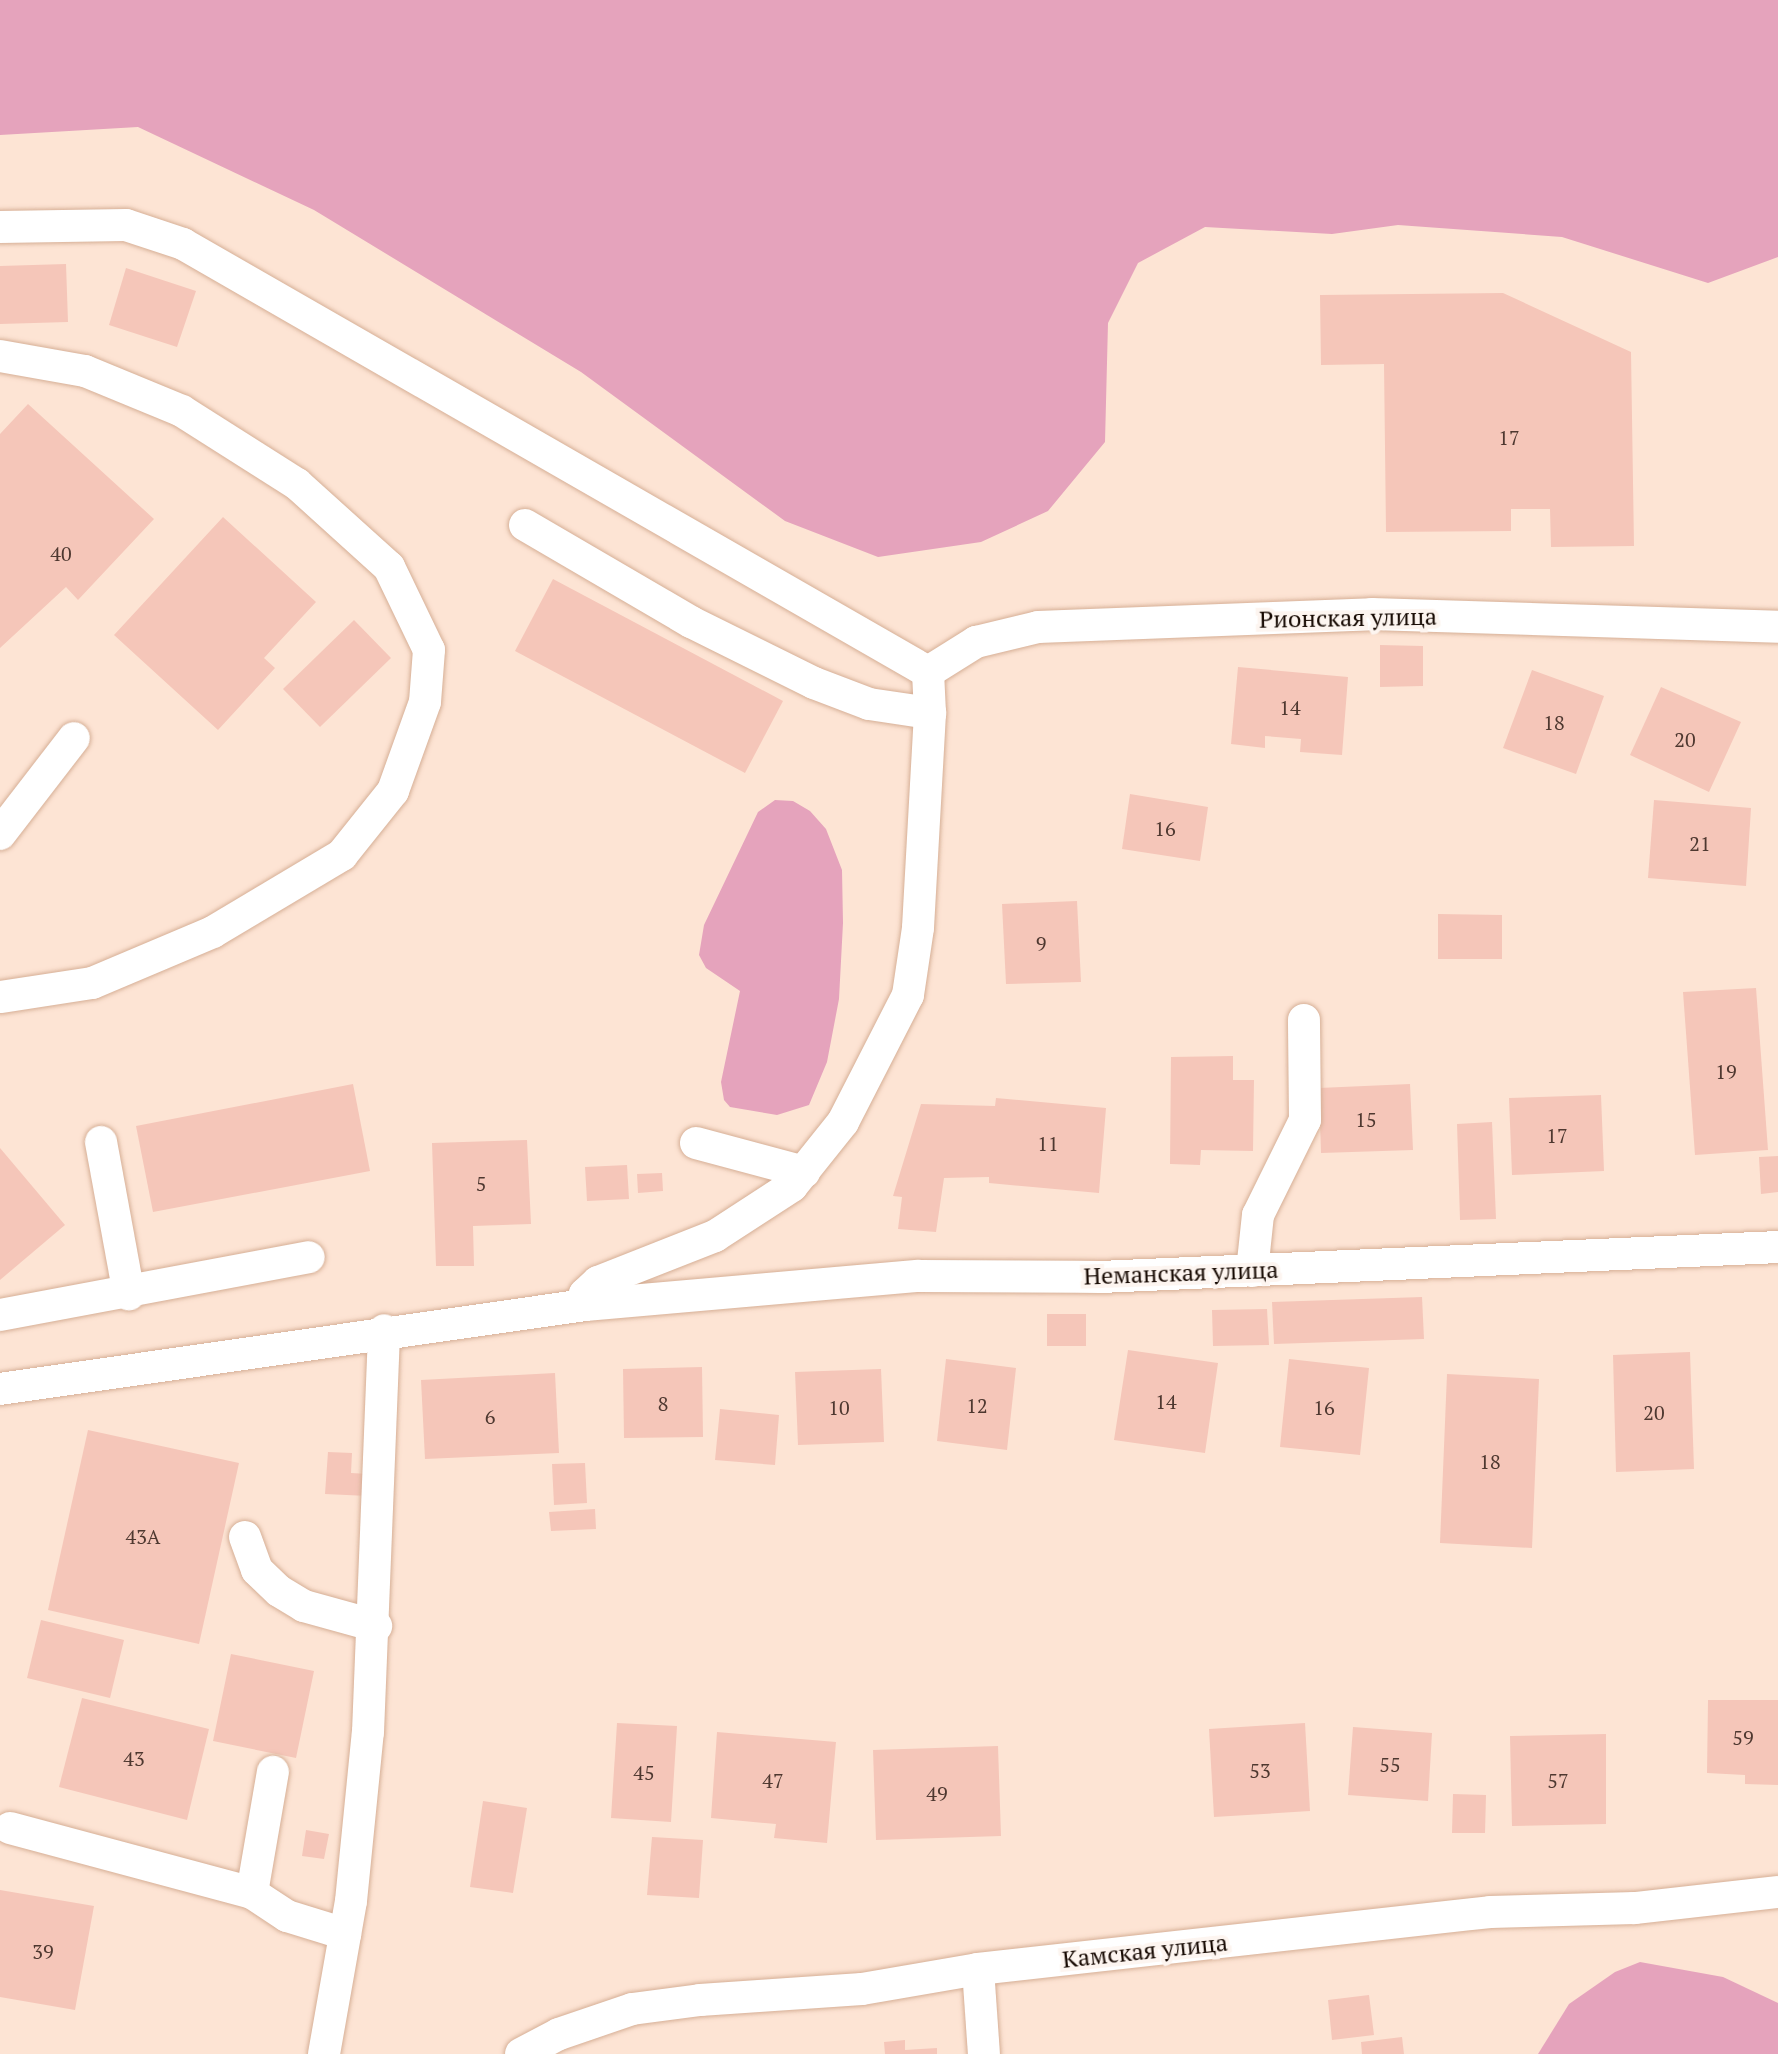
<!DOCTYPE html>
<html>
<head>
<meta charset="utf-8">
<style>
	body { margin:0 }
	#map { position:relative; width:1778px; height:2054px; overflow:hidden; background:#fde4d4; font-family:"PT Serif",serif }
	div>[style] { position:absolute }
	.green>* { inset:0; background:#e5a3bc }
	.building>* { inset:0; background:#f5c6b9 }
	.roads { filter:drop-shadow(0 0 2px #d6af96) drop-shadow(0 0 2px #d6af96) }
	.lane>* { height:32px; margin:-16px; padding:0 16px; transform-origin:16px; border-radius:16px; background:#fff }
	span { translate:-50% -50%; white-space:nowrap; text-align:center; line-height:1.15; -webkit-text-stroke:8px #fdf5f0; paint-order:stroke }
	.number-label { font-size:20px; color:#4e3830 }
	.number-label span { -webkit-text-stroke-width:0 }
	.street-label { font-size:24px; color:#160902 }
</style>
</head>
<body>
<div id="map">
	<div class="green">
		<div style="clip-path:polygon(0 0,1778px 0,1778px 257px,1708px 283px,1562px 237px,1398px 225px,1332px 234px,1205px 227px,1138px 263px,1108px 323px,1105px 442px,1048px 511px,981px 542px,878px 557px,785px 521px,581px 372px,314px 210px,138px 127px,0 135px)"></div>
		<div style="clip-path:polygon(775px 800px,793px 801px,810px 811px,826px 829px,842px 870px,843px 923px,839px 999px,827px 1062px,809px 1105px,777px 1115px,730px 1107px,724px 1100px,721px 1082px,740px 991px,706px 968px,699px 955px,704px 925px,758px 812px)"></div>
		<div style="clip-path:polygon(1640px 1962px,1723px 1977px,1778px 2003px,1778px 2054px,1538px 2054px,1569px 2004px,1615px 1972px)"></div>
	</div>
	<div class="building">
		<div style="clip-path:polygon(66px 264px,68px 322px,0 324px,0 266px)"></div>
		<div style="clip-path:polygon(126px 268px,196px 291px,177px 347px,109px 325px)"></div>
		<div style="clip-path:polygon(1503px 293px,1631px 352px,1634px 546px,1551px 547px,1550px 509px,1511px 509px,1511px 531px,1386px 532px,1384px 364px,1321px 365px,1320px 295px)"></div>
		<div style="clip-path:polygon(28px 404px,154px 519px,78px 600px,66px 587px,0 648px,0 434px)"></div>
		<div style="clip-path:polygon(223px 517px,316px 602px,264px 658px,275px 668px,218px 730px,114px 635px)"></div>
		<div style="clip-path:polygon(553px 579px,783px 701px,745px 773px,515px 651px)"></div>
		<div style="clip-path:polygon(354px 620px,391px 658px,320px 727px,283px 689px)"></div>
		<div style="clip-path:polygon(1380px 645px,1423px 646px,1423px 686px,1380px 687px)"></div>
		<div style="clip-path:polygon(1238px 667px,1348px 677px,1342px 755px,1300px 752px,1301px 739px,1265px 736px,1265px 748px,1231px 744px)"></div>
		<div style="clip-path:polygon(1532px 670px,1604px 696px,1576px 774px,1503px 748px)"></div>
		<div style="clip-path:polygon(1661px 687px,1741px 722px,1709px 792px,1630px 755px)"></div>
		<div style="clip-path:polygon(1130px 794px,1208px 807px,1200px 861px,1122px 849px)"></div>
		<div style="clip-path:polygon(1654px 800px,1751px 808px,1746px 886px,1648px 878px)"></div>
		<div style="clip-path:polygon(1077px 901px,1081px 982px,1006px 984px,1002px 904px)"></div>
		<div style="clip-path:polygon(1438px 914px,1502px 915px,1502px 959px,1438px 959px)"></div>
		<div style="clip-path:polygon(1756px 988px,1768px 1150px,1695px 1155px,1683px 992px)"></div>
		<div style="clip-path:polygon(1233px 1056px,1233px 1080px,1254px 1080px,1253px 1151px,1201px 1150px,1200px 1165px,1170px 1164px,1171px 1057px)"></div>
		<div style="clip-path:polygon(353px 1084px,370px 1171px,153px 1212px,136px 1126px)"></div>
		<div style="clip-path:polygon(1410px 1084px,1413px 1150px,1321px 1153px,1319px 1088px)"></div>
		<div style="clip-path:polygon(1601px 1095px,1604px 1171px,1512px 1175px,1509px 1098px)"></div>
		<div style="clip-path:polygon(996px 1098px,1106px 1108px,1099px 1193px,989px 1183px,989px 1177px,944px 1178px,936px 1232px,898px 1229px,902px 1197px,893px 1196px,921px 1104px,995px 1106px)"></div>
		<div style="clip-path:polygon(1492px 1122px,1496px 1219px,1460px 1220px,1457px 1124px)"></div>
		<div style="clip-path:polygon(527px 1140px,531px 1224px,473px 1226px,474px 1266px,436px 1266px,432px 1143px)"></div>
		<div style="clip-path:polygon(0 1148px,65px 1225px,0 1280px)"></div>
		<div style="clip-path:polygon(1778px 1156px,1778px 1192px,1761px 1194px,1759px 1157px)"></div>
		<div style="clip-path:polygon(627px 1165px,629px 1199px,587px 1201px,585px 1167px)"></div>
		<div style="clip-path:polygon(662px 1173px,663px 1191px,638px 1193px,637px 1174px)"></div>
		<div style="clip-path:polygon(1422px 1297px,1424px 1339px,1274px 1344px,1272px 1302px)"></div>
		<div style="clip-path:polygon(1267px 1309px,1269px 1345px,1213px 1346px,1212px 1310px)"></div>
		<div style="clip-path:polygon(1047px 1314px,1086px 1314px,1086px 1346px,1047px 1346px)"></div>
		<div style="clip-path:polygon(1128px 1350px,1218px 1363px,1205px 1453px,1114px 1440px)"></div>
		<div style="clip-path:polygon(1690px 1352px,1694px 1469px,1616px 1472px,1613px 1355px)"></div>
		<div style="clip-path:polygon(946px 1359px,1016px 1368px,1007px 1450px,937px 1441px)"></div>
		<div style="clip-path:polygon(1289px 1359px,1369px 1368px,1360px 1455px,1280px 1447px)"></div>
		<div style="clip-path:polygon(702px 1367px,703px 1437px,624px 1438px,623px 1369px)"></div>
		<div style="clip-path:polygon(881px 1369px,884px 1442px,798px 1445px,795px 1372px)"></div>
		<div style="clip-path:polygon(555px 1373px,559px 1453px,425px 1459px,421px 1380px)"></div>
		<div style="clip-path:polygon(1447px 1374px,1539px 1379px,1532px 1548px,1440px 1543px)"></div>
		<div style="clip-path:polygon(720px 1409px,779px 1415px,775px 1465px,715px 1460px)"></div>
		<div style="clip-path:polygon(88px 1430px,239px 1463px,199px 1644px,48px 1610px)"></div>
		<div style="clip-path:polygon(328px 1452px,352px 1453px,351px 1473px,369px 1474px,368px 1496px,325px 1494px)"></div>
		<div style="clip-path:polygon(585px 1463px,587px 1503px,554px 1505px,552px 1464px)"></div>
		<div style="clip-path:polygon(595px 1509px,596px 1529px,551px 1531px,549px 1512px)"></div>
		<div style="clip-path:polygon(41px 1620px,124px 1640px,110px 1698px,27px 1678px)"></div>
		<div style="clip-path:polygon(231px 1654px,314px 1671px,296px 1758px,213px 1741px)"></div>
		<div style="clip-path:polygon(82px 1698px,209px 1729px,187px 1820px,59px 1787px)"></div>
		<div style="clip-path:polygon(1708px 1700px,1778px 1700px,1778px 1785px,1745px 1784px,1745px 1775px,1707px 1773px)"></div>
		<div style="clip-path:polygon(617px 1723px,677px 1726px,671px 1822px,611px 1818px)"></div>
		<div style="clip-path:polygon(1305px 1723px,1310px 1811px,1214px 1817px,1209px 1729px)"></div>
		<div style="clip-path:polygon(1353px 1727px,1432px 1733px,1428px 1801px,1348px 1795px)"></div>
		<div style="clip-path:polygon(717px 1732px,836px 1742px,827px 1843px,774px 1838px,776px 1824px,711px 1818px)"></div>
		<div style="clip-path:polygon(1606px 1734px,1606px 1824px,1512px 1826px,1510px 1736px)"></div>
		<div style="clip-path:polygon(998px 1746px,1001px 1836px,876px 1840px,873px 1750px)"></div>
		<div style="clip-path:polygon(1453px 1794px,1486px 1795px,1485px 1833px,1452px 1833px)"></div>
		<div style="clip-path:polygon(483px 1801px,527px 1808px,513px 1893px,470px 1887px)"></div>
		<div style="clip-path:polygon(306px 1830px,329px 1834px,324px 1859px,302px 1856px)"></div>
		<div style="clip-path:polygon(652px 1837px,703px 1840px,699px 1898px,647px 1895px)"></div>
		<div style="clip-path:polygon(0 1890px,94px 1906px,75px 2010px,0 1997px)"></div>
		<div style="clip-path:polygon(1369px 1995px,1374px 2035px,1332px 2040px,1328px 2000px)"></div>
		<div style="clip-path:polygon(1402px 2037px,1404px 2054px,1362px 2054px,1361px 2042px)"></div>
		<div style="clip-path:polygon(905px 2040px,905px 2050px,937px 2048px,937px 2054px,885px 2054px,884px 2042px)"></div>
	</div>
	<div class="roads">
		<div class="lane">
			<div style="left:0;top:227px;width:126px;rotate:-0.9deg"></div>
			<div style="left:126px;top:225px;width:60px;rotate:18.4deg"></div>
			<div style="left:183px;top:244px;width:859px;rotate:29.88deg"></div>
			<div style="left:928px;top:672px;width:41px;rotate:87.2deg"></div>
			<div style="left:930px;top:713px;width:215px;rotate:93.2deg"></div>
			<div style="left:918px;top:928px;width:68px;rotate:98.5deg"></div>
			<div style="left:908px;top:995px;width:143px;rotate:117.1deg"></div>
			<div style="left:843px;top:1122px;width:82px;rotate:128.6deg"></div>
			<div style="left:792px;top:1186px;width:92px;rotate:147deg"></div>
			<div style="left:715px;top:1236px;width:126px;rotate:158.5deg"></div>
			<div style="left:598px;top:1282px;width:18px;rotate:137deg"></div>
			<div style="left:585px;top:1294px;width:11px;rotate:90deg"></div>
			<div style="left:585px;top:1305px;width:591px;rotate:171.83deg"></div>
			<div style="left:0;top:356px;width:86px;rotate:10deg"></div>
			<div style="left:85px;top:371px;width:105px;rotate:22.4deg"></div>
			<div style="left:182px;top:411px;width:136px;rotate:32.4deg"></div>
			<div style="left:297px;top:484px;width:124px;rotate:42.1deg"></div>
			<div style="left:389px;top:567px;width:92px;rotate:64.3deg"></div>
			<div style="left:429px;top:650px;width:52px;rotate:94.4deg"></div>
			<div style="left:425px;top:702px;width:95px;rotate:109.8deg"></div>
			<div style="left:393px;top:791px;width:82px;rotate:128.6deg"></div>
			<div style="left:342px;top:855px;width:150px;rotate:149.2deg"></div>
			<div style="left:213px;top:932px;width:131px;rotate:157.1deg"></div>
			<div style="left:92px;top:983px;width:93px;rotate:171.3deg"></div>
			<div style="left:525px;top:525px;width:192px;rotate:30.3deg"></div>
			<div style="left:691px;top:622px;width:137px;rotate:26.4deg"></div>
			<div style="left:814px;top:683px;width:59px;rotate:20.9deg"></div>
			<div style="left:869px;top:704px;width:62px;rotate:8.4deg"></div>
			<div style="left:928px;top:672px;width:57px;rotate:-32deg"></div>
			<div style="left:976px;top:642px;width:64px;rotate:-13.6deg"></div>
			<div style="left:1038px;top:627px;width:334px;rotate:-2.2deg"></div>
			<div style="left:1372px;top:614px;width:406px;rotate:1.8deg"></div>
			<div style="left:0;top:834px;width:121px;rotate:-52.4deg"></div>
			<div style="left:101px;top:1142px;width:155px;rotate:79.6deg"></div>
			<div style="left:696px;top:1143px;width:112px;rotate:15deg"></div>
			<div style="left:1252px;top:1271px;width:56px;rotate:-83.9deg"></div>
			<div style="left:1258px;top:1215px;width:106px;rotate:-63.7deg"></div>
			<div style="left:1305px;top:1120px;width:100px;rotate:-90.6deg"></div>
			<div style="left:585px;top:1305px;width:335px;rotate:-5deg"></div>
			<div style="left:919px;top:1276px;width:181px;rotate:0.3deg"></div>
			<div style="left:1100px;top:1277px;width:679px;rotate:-2.53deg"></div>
			<div style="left:0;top:1315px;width:314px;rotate:-10.6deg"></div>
			<div style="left:245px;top:1537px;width:35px;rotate:70deg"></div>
			<div style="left:257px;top:1570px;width:30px;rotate:44deg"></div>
			<div style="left:279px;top:1591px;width:29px;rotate:31deg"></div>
			<div style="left:304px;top:1606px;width:75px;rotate:15.5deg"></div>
			<div style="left:10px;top:1828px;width:251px;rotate:15deg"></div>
			<div style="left:252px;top:1893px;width:42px;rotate:33.3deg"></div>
			<div style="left:287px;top:1916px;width:61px;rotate:17.2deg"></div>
			<div style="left:252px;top:1893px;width:123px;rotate:-80.2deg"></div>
			<div style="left:978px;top:1969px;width:85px;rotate:86deg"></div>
			<div style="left:324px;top:2054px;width:155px;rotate:-80deg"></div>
			<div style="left:351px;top:1901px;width:170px;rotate:-84.3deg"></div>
			<div style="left:368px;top:1732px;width:402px;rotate:-87.7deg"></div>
			<div style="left:521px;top:2054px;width:43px;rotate:-27.8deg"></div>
			<div style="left:559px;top:2034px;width:77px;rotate:-18.9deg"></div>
			<div style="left:632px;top:2009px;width:69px;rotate:-7.5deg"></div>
			<div style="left:700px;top:2000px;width:162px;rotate:-3.9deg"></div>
			<div style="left:862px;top:1989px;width:118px;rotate:-9.8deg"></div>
			<div style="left:978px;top:1969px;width:515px;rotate:-6.35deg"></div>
			<div style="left:1490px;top:1912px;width:145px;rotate:-1.6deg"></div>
			<div style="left:1635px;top:1908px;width:144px;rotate:-6.4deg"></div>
		</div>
	</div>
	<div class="number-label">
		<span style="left:1509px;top:437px">17</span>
		<span style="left:61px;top:553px">40</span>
		<span style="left:1290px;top:707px">14</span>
		<span style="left:1554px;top:722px">18</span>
		<span style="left:1685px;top:739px">20</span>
		<span style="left:1165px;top:828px">16</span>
		<span style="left:1700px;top:843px">21</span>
		<span style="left:1041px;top:943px">9</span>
		<span style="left:1726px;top:1071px">19</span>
		<span style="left:1366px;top:1119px">15</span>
		<span style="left:1557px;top:1135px">17</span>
		<span style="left:1048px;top:1143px">11</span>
		<span style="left:481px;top:1183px">5</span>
		<span style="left:1166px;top:1401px">14</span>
		<span style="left:663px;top:1403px">8</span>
		<span style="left:977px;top:1405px">12</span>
		<span style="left:839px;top:1407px">10</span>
		<span style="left:1324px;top:1407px">16</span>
		<span style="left:1654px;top:1412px">20</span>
		<span style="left:490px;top:1416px">6</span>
		<span style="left:1490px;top:1461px">18</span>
		<span style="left:143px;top:1536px">43А</span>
		<span style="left:1743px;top:1737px">59</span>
		<span style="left:134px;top:1758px">43</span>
		<span style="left:1390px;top:1764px">55</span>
		<span style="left:1260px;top:1770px">53</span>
		<span style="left:644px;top:1772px">45</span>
		<span style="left:773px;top:1780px">47</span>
		<span style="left:1558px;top:1780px">57</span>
		<span style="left:937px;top:1793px">49</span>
		<span style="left:43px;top:1951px">39</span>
	</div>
	<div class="street-label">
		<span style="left:1348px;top:618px;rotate:-1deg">Рионская улица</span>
		<span style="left:1181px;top:1273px;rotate:-2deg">Неманская улица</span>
		<span style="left:1145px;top:1951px;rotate:-6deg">Камская улица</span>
	</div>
</div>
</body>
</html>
